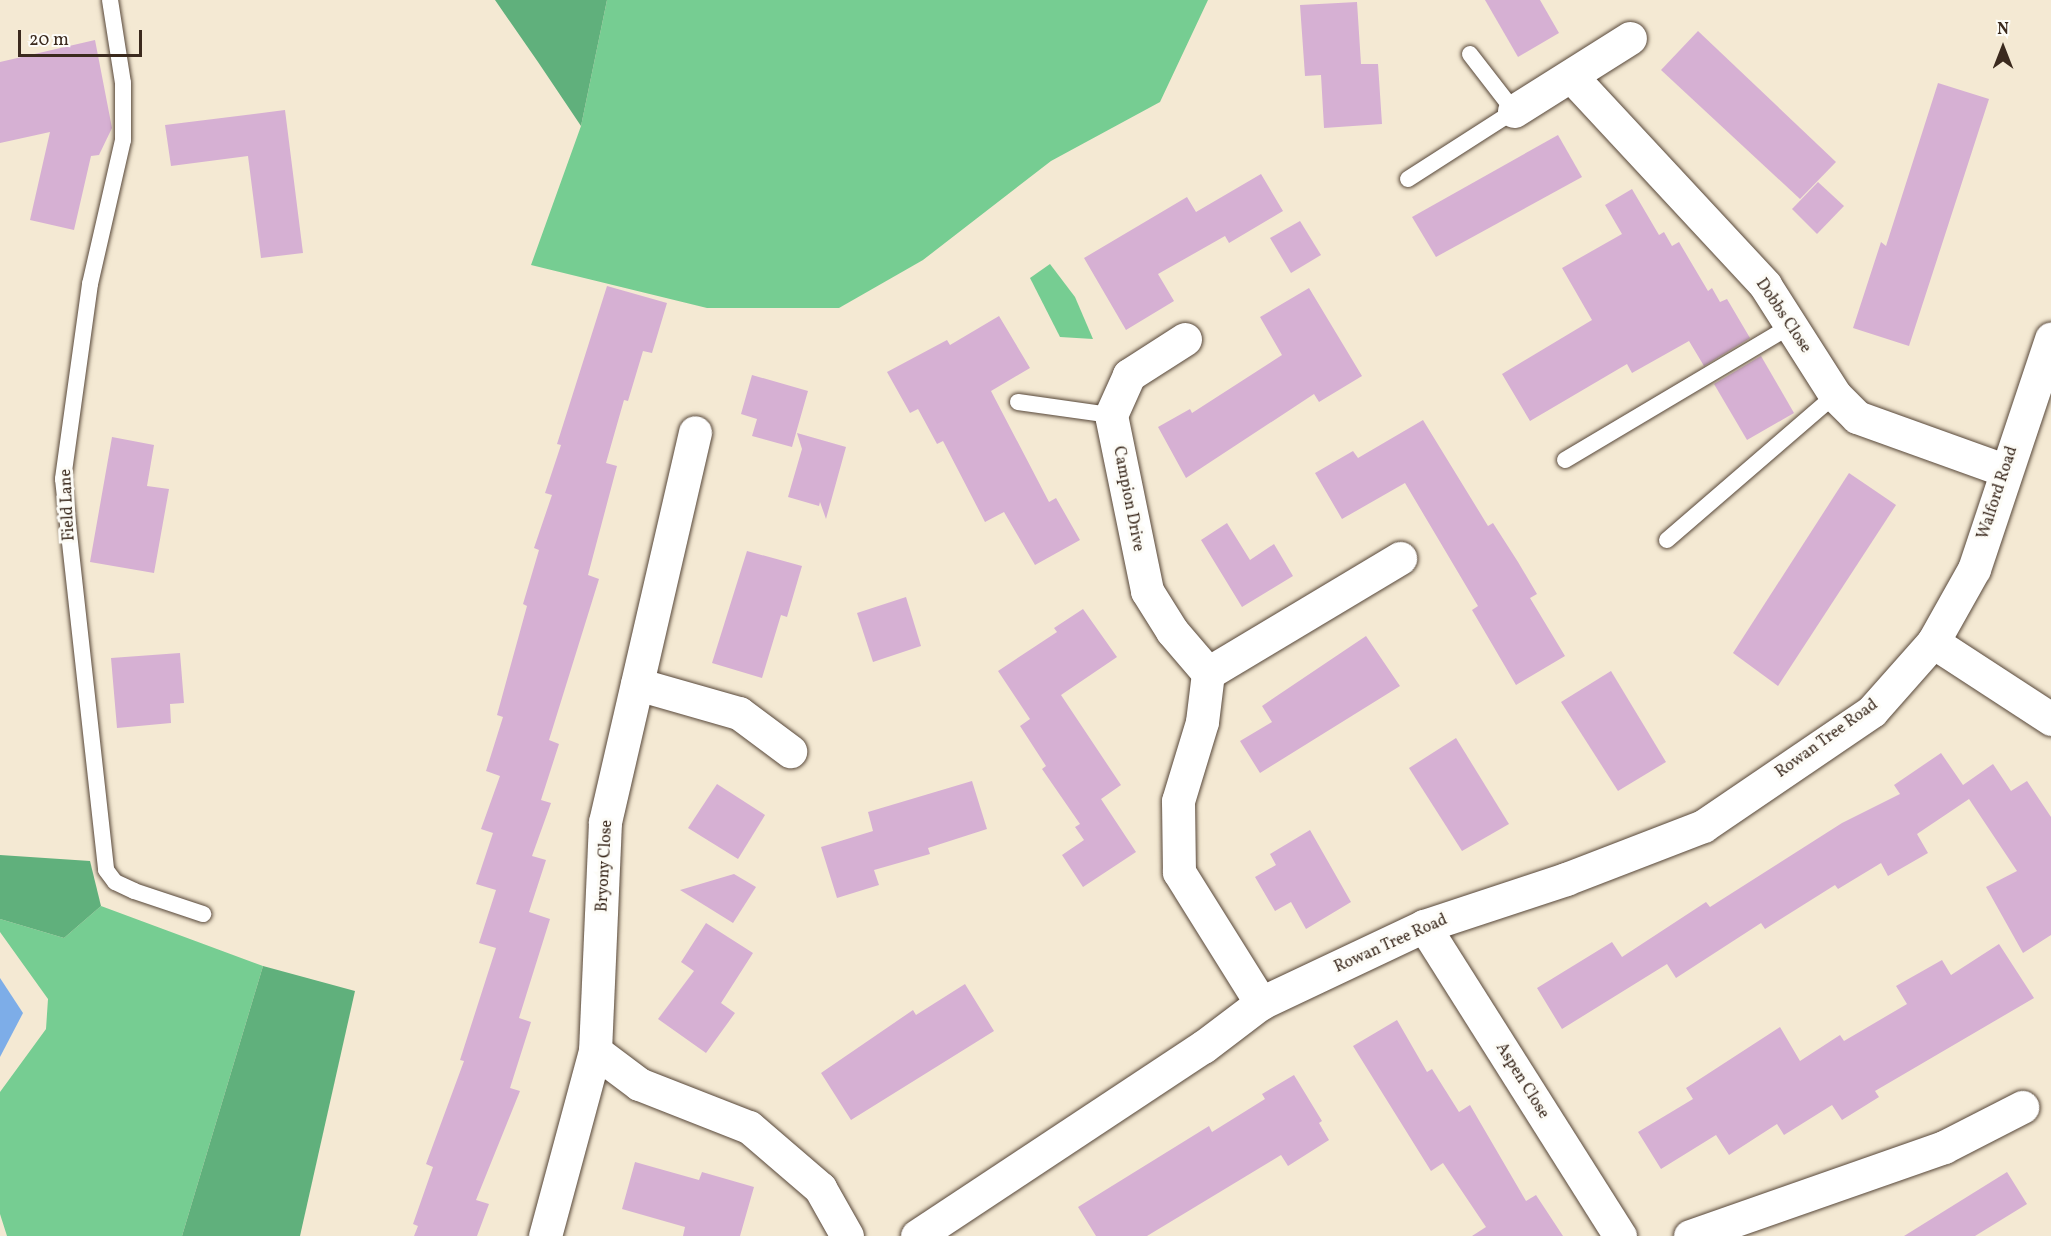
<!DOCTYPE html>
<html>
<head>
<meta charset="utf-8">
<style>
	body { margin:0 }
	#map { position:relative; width:2051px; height:1236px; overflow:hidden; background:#f4e9d3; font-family:Vollkorn,serif }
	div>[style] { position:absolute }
	.green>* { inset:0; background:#76cd92 }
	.forest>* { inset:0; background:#60b07c }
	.water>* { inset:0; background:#7dade8 }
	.building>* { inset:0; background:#d6b0d3 }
	.roads { filter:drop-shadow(0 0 2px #574739) drop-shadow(0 0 2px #574739) }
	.lane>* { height:16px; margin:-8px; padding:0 8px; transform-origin:8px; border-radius:8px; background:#fff }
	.street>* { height:33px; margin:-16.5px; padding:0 16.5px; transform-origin:16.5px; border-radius:16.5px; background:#fff }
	span { translate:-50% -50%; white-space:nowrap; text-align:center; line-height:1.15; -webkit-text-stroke:6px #fdfcf7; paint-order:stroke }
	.street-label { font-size:16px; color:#3b2a1e }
	.north { position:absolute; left:1973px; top:18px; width:60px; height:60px; -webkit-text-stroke:4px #fdfcf7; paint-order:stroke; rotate:0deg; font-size:16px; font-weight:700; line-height:24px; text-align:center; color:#3b2a1e }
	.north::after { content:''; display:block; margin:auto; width:21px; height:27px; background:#3b2a1e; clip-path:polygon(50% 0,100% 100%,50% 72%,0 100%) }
	.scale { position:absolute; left:18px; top:30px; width:124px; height:27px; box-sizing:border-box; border:3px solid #3b2a1e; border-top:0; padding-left:8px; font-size:18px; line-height:21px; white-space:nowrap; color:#3b2a1e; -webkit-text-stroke:4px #fdfcf7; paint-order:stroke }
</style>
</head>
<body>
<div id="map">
	<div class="green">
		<div style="clip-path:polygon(607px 0,1208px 0,1160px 102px,1051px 161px,923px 260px,839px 308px,707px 308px,531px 265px,581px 126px)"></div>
		<div style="clip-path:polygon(1050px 264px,1075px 297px,1093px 339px,1060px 337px,1030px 278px)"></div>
		<div style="clip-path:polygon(101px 906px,263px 966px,182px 1236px,7px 1236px,0 1214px,0 1092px,46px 1029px,48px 999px,0 932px,0 919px,64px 938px)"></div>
	</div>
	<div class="forest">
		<div style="clip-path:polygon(495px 0,607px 0,581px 126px,538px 62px)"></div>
		<div style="clip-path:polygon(0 855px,90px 861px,101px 906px,64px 938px,0 919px)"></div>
		<div style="clip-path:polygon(263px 966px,355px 991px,300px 1236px,182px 1236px)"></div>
	</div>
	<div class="water">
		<div style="clip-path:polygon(0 978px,23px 1013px,0 1057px)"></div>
	</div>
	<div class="building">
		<div style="clip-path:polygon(1485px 0,1540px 0,1559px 33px,1518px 57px)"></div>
		<div style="clip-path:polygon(1357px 2px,1361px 64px,1378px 64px,1382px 124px,1324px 128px,1321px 75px,1305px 76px,1300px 5px)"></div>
		<div style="clip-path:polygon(1698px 31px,1836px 162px,1800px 199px,1661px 70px)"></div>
		<div style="clip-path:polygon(95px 40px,112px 128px,99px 155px,91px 156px,74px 230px,30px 220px,50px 132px,0 143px,0 62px)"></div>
		<div style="clip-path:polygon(1938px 83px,1989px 99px,1909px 346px,1853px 328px,1881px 242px,1886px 246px)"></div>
		<div style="clip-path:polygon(285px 110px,303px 253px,261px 258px,248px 156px,171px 166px,165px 125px)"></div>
		<div style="clip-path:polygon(1558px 135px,1582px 177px,1436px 257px,1412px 217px)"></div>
		<div style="clip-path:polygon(1261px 174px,1283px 211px,1229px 243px,1225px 236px,1158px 274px,1174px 301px,1126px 330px,1084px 258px,1187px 197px,1196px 212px)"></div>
		<div style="clip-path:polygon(1818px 182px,1844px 206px,1817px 234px,1792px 209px)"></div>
		<div style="clip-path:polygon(1632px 189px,1659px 235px,1664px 232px,1672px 246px,1679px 242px,1708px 291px,1712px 288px,1720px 302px,1727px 299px,1750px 338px,1704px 366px,1689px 341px,1632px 373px,1627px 364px,1530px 421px,1502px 374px,1592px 320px,1562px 268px,1622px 234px,1605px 205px)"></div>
		<div style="clip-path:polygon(1300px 221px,1321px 255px,1291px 273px,1270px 238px)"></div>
		<div style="clip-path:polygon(607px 286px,667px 303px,652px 353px,643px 351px,628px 401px,624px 400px,606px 463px,617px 466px,588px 575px,599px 579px,549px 740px,559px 744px,541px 800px,551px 803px,532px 856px,546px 860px,529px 912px,550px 919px,519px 1018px,531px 1022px,510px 1088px,520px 1091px,476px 1200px,489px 1204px,477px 1236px,414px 1236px,418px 1226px,413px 1224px,433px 1167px,426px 1164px,464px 1061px,460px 1060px,496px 948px,479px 943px,496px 890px,476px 884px,493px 833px,481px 829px,500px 776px,486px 771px,503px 717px,497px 715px,527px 606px,523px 604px,539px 550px,534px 548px,552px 495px,545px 493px,561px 445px,557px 444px)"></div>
		<div style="clip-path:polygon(1309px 288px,1362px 376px,1319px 402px,1314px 394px,1186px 478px,1158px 427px,1190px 409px,1192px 413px,1282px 355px,1260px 317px)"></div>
		<div style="clip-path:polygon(999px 316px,1030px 368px,991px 391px,1049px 502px,1056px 498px,1080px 540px,1035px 565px,1004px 512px,985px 522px,943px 441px,937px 444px,918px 409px,910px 413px,887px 372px,947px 340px,950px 345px)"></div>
		<div style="clip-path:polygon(1761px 356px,1794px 413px,1747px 440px,1714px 384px)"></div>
		<div style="clip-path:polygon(752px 375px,808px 391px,792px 447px,752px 436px,757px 419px,741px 414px)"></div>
		<div style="clip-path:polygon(1423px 420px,1488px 526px,1493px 523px,1518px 562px,1537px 594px,1530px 598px,1565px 656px,1516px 685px,1472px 610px,1478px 606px,1405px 483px,1342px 519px,1315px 473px,1353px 451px,1358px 458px)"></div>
		<div style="clip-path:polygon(797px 433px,846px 447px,826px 519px,820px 502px,819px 506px,788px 497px,802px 449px)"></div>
		<div style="clip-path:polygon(112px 437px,154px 445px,147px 486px,169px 489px,154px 573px,90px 562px)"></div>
		<div style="clip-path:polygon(1849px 473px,1896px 505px,1778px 686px,1733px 653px)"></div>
		<div style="clip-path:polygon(1227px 523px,1250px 560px,1274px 544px,1293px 576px,1242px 607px,1201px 540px)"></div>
		<div style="clip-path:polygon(747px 551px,802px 566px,787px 617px,781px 615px,762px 678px,712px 663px)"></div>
		<div style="clip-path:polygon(906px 597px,921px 646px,873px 662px,857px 613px)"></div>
		<div style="clip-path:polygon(1083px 609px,1117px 657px,1061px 695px,1121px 785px,1101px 799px,1136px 852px,1083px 887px,1062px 855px,1084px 840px,1075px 827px,1080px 824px,1042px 769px,1046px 766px,1020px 726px,1030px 719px,998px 671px,1057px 632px,1054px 628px)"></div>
		<div style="clip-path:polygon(1366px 636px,1400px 686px,1260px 773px,1240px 741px,1272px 722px,1262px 706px)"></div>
		<div style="clip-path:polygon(180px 653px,184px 703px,170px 704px,171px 723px,117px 728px,111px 658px)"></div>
		<div style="clip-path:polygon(1611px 671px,1666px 762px,1618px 791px,1561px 702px)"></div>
		<div style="clip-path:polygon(1456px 738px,1509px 824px,1462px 851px,1409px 768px)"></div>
		<div style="clip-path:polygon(1941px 753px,1963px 785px,1993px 764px,2011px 791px,2027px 781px,2051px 817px,2051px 935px,2023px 953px,1986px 887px,2017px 871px,1969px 799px,1917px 834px,1928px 853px,1888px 876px,1881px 863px,1838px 889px,1835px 885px,1765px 929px,1761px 923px,1676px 978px,1667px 964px,1562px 1029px,1537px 988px,1612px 942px,1622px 957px,1706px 902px,1710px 907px,1842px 823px,1900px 794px,1894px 785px)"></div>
		<div style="clip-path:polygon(972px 781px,987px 829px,928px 848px,930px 854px,874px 870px,879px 885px,837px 898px,821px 847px,873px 831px,868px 812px)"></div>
		<div style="clip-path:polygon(717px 784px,765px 815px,738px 859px,688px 828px)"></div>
		<div style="clip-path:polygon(1310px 830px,1351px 902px,1306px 929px,1291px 902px,1275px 911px,1255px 877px,1276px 865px,1270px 854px)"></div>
		<div style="clip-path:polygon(734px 874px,756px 887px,733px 923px,680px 890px)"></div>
		<div style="clip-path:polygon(706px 923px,753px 953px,721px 1003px,735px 1013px,706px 1053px,658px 1019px,694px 971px,681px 962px)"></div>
		<div style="clip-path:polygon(1999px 944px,2034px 998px,1875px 1091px,1879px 1097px,1842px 1120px,1832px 1105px,1784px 1135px,1777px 1124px,1729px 1155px,1716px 1135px,1661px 1169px,1638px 1132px,1693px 1099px,1686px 1088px,1780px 1027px,1800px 1061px,1840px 1035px,1844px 1041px,1907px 1004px,1896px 986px,1942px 960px,1951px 975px)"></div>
		<div style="clip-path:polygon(965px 984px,994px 1031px,851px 1120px,821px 1073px,913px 1010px,916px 1015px)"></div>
		<div style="clip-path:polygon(1397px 1020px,1427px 1072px,1432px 1069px,1459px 1112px,1470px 1105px,1526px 1201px,1536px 1195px,1563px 1236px,1472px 1236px,1486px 1227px,1443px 1163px,1431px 1171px,1353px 1046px)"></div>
		<div style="clip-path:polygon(1294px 1075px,1322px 1121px,1319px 1123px,1329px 1140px,1288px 1166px,1281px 1155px,1147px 1236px,1096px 1236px,1078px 1207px,1209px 1126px,1212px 1132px,1265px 1099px,1262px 1094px)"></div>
		<div style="clip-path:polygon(635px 1162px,699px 1180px,702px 1172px,754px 1187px,740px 1236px,683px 1236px,685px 1227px,622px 1209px)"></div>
		<div style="clip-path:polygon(2007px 1172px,2027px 1204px,1975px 1236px,1904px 1236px)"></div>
	</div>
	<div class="roads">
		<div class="lane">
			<div style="left:110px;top:0;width:84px;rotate:81.1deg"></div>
			<div style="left:123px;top:83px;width:57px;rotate:90deg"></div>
			<div style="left:123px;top:140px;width:148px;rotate:102.9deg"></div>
			<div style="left:90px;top:284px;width:197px;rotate:97.9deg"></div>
			<div style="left:63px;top:479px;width:393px;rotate:83.7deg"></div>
			<div style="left:106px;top:870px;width:15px;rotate:53deg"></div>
			<div style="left:115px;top:882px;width:21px;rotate:25deg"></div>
			<div style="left:134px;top:891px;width:73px;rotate:18.4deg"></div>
			<div style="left:1408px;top:179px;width:126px;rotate:-32.7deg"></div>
			<div style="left:1514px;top:111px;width:72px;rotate:-127.7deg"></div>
			<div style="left:1018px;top:402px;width:94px;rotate:8deg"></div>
			<div style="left:1565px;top:460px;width:263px;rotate:-30.7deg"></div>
			<div style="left:1667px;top:540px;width:222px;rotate:-40.8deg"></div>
		</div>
		<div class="street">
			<div style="left:1572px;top:77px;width:284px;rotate:47.1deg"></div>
			<div style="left:1765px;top:285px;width:130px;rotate:57.5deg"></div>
			<div style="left:1835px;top:395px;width:31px;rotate:45deg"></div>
			<div style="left:1857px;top:417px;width:156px;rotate:19.8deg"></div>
			<div style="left:1514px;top:111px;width:137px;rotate:-32.2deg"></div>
			<div style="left:1185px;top:339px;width:67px;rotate:147.3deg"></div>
			<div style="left:1129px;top:375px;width:44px;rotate:114.2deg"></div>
			<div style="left:1111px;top:415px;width:180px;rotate:78.4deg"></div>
			<div style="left:1147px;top:591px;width:47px;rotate:58deg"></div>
			<div style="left:1172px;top:631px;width:55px;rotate:49.4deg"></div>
			<div style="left:1208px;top:673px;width:49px;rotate:97deg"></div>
			<div style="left:1202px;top:722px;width:83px;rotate:106.9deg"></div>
			<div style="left:1178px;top:801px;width:71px;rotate:89.2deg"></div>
			<div style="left:1179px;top:872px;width:155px;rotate:58deg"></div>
			<div style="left:1933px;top:642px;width:141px;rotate:33.1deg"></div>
			<div style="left:1208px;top:673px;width:224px;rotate:-30.9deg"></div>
			<div style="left:637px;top:684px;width:106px;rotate:15.9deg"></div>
			<div style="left:739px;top:713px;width:64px;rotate:36.7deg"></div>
			<div style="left:1424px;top:926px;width:367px;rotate:57.7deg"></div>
			<div style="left:595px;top:1051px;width:55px;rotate:36.9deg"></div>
			<div style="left:639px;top:1084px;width:118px;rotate:21.4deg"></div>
			<div style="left:749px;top:1127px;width:94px;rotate:40.7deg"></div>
			<div style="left:820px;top:1188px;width:55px;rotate:60.6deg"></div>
			<div style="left:545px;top:1236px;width:192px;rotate:-74.9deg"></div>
			<div style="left:595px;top:1051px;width:229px;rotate:-87.5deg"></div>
			<div style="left:605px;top:822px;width:400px;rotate:-77deg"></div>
			<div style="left:917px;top:1236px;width:343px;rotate:-33.5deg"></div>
			<div style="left:1203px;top:1047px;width:73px;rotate:-37.2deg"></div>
			<div style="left:1261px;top:1003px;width:180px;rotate:-25.3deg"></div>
			<div style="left:1424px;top:926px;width:150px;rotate:-18.3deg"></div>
			<div style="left:1566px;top:879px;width:147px;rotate:-21.1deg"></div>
			<div style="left:1703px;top:826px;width:204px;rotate:-34.2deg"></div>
			<div style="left:1872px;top:711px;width:92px;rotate:-48.5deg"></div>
			<div style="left:1933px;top:642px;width:84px;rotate:-60.7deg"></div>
			<div style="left:1974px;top:569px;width:243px;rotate:-71.5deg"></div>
			<div style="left:1690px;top:1236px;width:269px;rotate:-19.3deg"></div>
			<div style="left:1944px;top:1147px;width:88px;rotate:-27.1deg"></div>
		</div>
	</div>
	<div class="street-label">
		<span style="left:1783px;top:316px;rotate:56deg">Dobbs Close</span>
		<span style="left:1998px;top:493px;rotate:-72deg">Walford Road</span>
		<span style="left:1128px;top:499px;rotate:79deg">Campion Drive</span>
		<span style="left:68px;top:505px;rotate:-93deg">Field Lane</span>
		<span style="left:1827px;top:739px;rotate:-36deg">Rowan Tree Road</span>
		<span style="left:605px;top:866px;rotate:-87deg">Bryony Close</span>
		<span style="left:1391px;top:944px;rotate:-24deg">Rowan Tree Road</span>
		<span style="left:1522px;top:1081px;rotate:58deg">Aspen Close</span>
	</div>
	<div class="north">N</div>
	<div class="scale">20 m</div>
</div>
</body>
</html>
